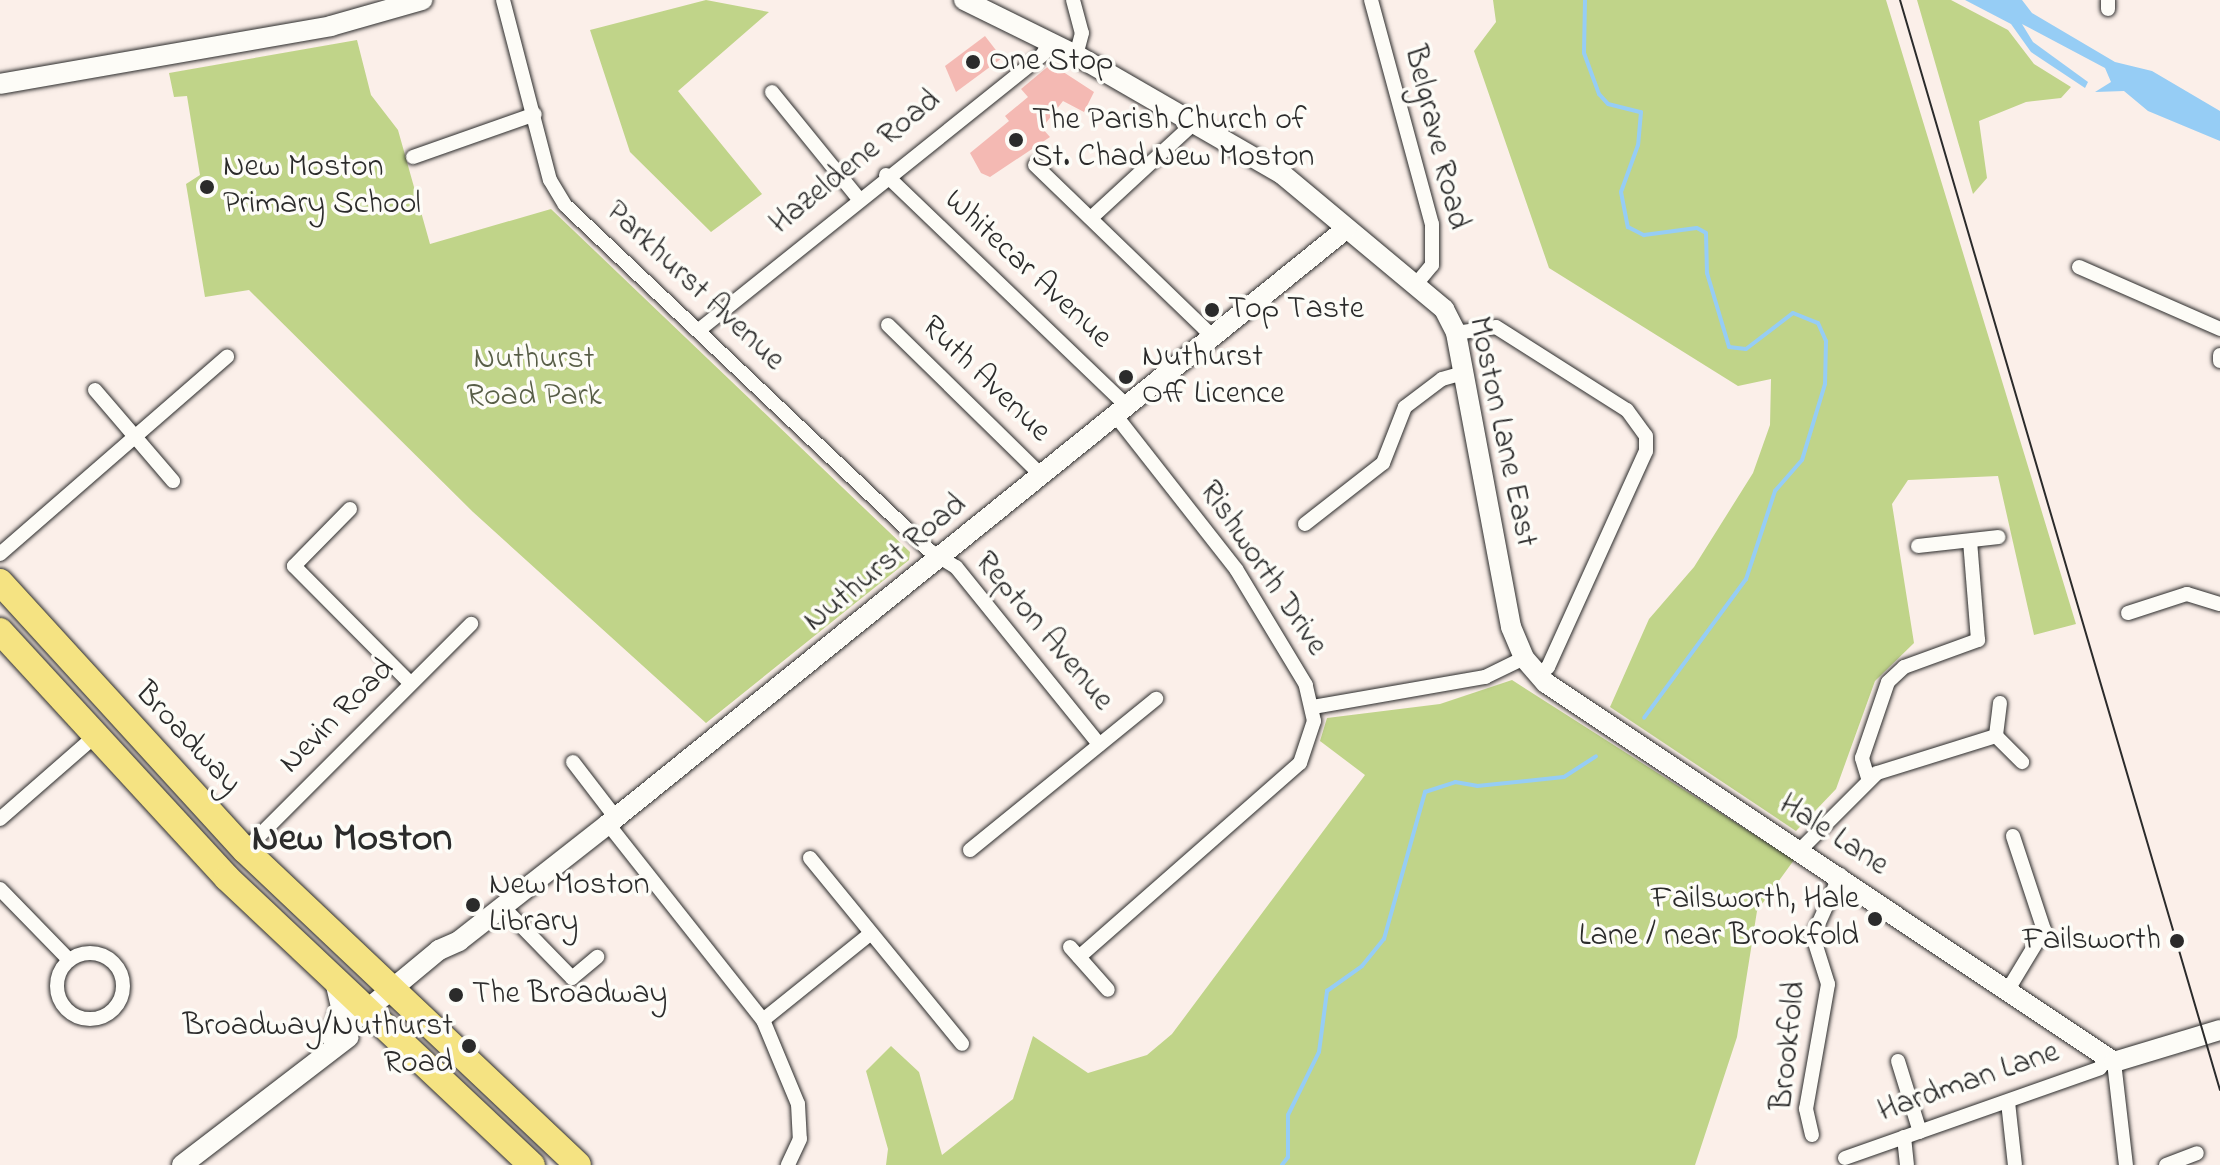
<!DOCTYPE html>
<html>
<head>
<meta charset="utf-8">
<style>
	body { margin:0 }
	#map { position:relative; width:2220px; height:1165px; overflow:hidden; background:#fbefe9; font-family:"Indie Flower",sans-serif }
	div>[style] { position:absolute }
	.green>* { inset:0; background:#c0d489 }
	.water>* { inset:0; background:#96cdf5 }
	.stream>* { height:4px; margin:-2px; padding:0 2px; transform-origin:2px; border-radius:2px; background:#96cdf5 }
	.building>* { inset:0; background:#f4b9b3 }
	.roads { filter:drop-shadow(0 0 2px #2b2b2b) drop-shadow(0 0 2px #2b2b2b) }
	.street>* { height:14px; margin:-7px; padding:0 7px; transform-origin:7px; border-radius:7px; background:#fdfcf7 }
	.street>.ring { margin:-7px; padding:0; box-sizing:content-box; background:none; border:14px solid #fdfcf7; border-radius:50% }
	.secondary>* { height:20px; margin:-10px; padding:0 10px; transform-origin:10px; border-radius:10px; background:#fdfcf7 }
	.highway>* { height:26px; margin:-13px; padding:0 13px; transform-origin:13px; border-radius:13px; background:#f5e382 }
	.tram>* { height:2px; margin:-1px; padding:0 1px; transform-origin:1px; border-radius:1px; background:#2b2b2b }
	.dots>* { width:22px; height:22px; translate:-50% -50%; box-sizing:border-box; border:4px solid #fdfcf7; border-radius:50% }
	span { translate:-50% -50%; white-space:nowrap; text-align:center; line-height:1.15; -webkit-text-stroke:7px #fdfcf7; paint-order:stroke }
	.poi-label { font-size:32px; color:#2b2b2b }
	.left { translate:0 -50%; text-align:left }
	.right { translate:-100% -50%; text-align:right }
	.street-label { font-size:32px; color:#2b2b2b }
	.park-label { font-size:32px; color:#585e47 }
	.district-label { font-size:40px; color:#2b2b2b; font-weight:700 }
</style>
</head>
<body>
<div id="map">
	<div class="green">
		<div style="clip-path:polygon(706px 0,769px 12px,678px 91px,762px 194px,711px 232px,630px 152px,590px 30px)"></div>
		<div style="clip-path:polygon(1493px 0,1886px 0,2076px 624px,2034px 635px,1998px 476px,1908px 480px,1892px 504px,1914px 643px,1875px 681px,1836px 789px,1796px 831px,1610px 707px,1649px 619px,1694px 567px,1753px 473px,1770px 425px,1771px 379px,1738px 386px,1549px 268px,1474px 51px,1496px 22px)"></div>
		<div style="clip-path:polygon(1917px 0,1951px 0,2008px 30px,2034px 64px,2071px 87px,2061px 98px,2026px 102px,1979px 121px,1987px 178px,1973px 194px)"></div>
		<div style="clip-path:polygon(357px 40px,371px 95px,398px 130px,430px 244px,551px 209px,910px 552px,909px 560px,706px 723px,473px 512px,249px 290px,205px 297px,186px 184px,200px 175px,187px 96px,174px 97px,169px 73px)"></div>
		<div style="clip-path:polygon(1512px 680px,1794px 860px,1757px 911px,1737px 1037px,1695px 1165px,886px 1165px,888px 1149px,866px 1071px,891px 1046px,919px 1072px,942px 1155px,1013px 1099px,1033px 1036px,1088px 1073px,1147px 1055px,1172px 1034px,1365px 775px,1320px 741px,1327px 718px,1440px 704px)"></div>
	</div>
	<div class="water">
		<div style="clip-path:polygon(1965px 0,2022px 0,2032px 13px,2115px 62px,2152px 71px,2220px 111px,2220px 141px,2148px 111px,2124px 91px,2095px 92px,2111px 82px,2105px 68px,2022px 24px,2033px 42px,2088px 82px,2085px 88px,2031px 52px,2011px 24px)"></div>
	</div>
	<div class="stream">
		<div style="left:1585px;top:0;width:53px;rotate:91.1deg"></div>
		<div style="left:1584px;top:53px;width:44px;rotate:69.9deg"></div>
		<div style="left:1599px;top:94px;width:13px;rotate:48deg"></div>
		<div style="left:1608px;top:104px;width:34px;rotate:14deg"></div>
		<div style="left:1641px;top:112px;width:33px;rotate:95deg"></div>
		<div style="left:1638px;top:145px;width:50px;rotate:109.9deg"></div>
		<div style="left:1621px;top:192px;width:36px;rotate:79deg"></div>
		<div style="left:1628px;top:227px;width:18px;rotate:27deg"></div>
		<div style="left:1644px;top:235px;width:53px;rotate:-7.5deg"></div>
		<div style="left:1697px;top:228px;width:10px;rotate:29deg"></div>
		<div style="left:1706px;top:233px;width:40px;rotate:88.6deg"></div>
		<div style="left:1707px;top:273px;width:77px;rotate:73.4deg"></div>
		<div style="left:1729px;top:347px;width:17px;rotate:7deg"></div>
		<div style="left:1746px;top:349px;width:59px;rotate:-37.5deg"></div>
		<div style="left:1793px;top:313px;width:27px;rotate:22deg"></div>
		<div style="left:1818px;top:323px;width:20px;rotate:66deg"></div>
		<div style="left:1826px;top:341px;width:43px;rotate:91.3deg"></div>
		<div style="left:1825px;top:384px;width:79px;rotate:106.8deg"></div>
		<div style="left:1802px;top:460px;width:41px;rotate:131.1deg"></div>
		<div style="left:1775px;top:491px;width:93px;rotate:108.2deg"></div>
		<div style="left:1746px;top:579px;width:172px;rotate:126.3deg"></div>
		<div style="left:1282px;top:1165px;width:10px;rotate:-53deg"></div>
		<div style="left:1288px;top:1157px;width:42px;rotate:-90deg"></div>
		<div style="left:1288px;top:1115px;width:70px;rotate:-63.8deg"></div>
		<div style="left:1319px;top:1052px;width:62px;rotate:-82.5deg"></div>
		<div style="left:1327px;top:991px;width:43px;rotate:-35.5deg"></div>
		<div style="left:1362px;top:966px;width:35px;rotate:-51deg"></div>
		<div style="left:1384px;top:939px;width:153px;rotate:-74.4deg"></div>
		<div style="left:1425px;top:792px;width:32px;rotate:-18deg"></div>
		<div style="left:1455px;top:782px;width:22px;rotate:10deg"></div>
		<div style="left:1477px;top:786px;width:87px;rotate:-5.9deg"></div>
		<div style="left:1564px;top:777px;width:38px;rotate:-33deg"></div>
	</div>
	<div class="building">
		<div style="clip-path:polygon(985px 36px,1002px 58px,956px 92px,945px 66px)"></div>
		<div style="clip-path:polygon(1051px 64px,1094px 92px,1084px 112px,1063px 101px,1042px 128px,1050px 137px,990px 177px,981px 173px,970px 153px,1009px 121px,1005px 116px,1028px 97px,1021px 89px)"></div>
	</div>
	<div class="roads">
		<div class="street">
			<div style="left:503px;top:0;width:186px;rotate:75.4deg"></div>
			<div style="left:550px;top:180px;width:29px;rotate:59deg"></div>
			<div style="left:565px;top:205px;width:503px;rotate:43.47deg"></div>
			<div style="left:930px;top:551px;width:31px;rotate:32deg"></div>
			<div style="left:956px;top:567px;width:228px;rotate:51.1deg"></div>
			<div style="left:1073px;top:0;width:34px;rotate:75deg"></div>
			<div style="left:1082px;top:33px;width:23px;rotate:105deg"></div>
			<div style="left:1371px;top:0;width:232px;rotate:74.8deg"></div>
			<div style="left:1432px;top:224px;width:41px;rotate:90deg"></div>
			<div style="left:1432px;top:265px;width:25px;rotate:130deg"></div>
			<div style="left:2108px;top:9px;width:9px;rotate:-90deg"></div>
			<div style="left:772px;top:92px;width:136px;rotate:50.9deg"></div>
			<div style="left:413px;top:157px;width:129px;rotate:-19.4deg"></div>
			<div style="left:1035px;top:165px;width:249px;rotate:44deg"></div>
			<div style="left:886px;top:175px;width:335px;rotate:43.8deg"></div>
			<div style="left:1091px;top:218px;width:140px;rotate:-42.7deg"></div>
			<div style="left:2079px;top:267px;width:154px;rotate:23.7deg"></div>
			<div style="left:888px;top:325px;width:216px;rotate:44.4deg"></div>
			<div style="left:699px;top:330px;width:441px;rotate:-38.7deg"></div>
			<div style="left:1043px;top:54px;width:15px;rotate:-62deg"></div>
			<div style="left:1456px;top:333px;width:40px;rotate:-8.5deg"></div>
			<div style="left:1496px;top:327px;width:155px;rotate:32.4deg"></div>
			<div style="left:1627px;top:410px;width:32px;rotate:54deg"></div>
			<div style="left:1646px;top:436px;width:15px;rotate:90deg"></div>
			<div style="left:1646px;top:451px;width:237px;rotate:114.4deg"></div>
			<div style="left:1548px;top:667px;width:13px;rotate:138deg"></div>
			<div style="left:2220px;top:355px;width:6px;rotate:90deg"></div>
			<div style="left:95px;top:390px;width:120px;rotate:49.4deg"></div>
			<div style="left:350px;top:509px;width:80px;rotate:134.5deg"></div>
			<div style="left:294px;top:566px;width:165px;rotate:45.2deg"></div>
			<div style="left:1305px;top:524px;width:99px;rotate:-38deg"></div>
			<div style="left:1383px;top:463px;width:60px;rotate:-68.6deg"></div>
			<div style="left:1405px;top:407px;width:46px;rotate:-37.1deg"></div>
			<div style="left:1442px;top:379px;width:22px;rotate:-16deg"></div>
			<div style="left:1918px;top:546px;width:81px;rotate:-6.4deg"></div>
			<div style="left:0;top:554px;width:301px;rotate:-41deg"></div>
			<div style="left:2128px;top:613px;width:62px;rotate:-17.9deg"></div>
			<div style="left:2187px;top:594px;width:34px;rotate:17deg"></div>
			<div style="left:2000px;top:703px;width:33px;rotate:97deg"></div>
			<div style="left:1996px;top:736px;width:37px;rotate:45deg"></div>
			<div style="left:1313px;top:707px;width:175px;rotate:-9.9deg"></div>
			<div style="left:1485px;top:677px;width:43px;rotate:-26deg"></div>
			<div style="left:573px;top:762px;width:71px;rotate:52.5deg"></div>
			<div style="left:1868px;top:778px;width:21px;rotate:-107deg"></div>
			<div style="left:1862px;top:758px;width:80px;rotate:-71.1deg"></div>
			<div style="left:1888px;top:682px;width:22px;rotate:-43deg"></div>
			<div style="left:1904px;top:667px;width:79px;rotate:-20deg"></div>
			<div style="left:1978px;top:640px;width:99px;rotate:-94.6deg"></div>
			<div style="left:0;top:819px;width:123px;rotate:-41.1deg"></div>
			<div style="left:608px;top:824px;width:250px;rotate:51.7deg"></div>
			<div style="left:763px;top:1020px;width:91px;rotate:67.4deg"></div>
			<div style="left:798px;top:1104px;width:35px;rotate:87deg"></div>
			<div style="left:800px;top:1139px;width:29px;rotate:115deg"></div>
			<div style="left:245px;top:850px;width:320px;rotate:-45deg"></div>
			<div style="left:970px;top:850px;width:240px;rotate:-39.1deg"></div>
			<div style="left:1799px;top:851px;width:110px;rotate:-45deg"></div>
			<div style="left:1877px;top:773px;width:125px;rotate:-17.3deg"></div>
			<div style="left:810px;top:858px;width:240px;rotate:50.7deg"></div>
			<div style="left:0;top:889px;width:99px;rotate:45.8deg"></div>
			<div style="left:503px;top:907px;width:99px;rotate:45.8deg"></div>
			<div style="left:572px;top:978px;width:33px;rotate:-40deg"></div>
			<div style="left:1070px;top:947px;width:57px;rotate:48.5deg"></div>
			<div class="ring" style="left:57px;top:953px;width:52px;height:52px"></div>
			<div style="left:1079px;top:957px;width:294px;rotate:-41.3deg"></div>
			<div style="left:1300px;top:763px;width:44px;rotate:-71.6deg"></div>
			<div style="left:1314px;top:721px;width:37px;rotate:-103deg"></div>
			<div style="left:1306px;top:685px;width:135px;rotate:-121.1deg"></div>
			<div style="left:1236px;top:569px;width:194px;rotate:-128.1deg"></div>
			<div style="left:2009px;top:988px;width:68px;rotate:-58.9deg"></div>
			<div style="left:2044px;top:930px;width:99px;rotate:-108.3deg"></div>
			<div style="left:763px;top:1020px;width:137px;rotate:-38.8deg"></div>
			<div style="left:1898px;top:1061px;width:74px;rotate:72.8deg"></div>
			<div style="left:2114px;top:1062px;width:104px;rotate:83.4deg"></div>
			<div style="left:2008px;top:1102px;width:63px;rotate:83.7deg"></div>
			<div style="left:1812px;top:1135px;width:27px;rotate:-103deg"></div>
			<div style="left:1806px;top:1109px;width:127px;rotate:-80deg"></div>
			<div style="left:1828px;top:984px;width:50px;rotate:-107.4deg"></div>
			<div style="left:1813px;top:936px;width:67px;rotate:-66.1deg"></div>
			<div style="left:1904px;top:1137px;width:28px;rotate:84deg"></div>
			<div style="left:1845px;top:1158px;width:270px;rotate:-19.4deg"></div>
			<div style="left:2100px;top:1068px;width:13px;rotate:-58deg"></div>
			<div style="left:2166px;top:1165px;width:33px;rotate:-21deg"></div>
		</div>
		<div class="secondary">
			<div style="left:964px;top:0;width:125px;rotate:26.2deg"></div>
			<div style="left:1076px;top:55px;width:238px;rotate:30deg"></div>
			<div style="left:1282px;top:174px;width:211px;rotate:39.8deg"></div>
			<div style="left:1444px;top:309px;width:27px;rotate:63deg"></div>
			<div style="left:1456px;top:333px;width:299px;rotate:79.4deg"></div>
			<div style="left:1511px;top:627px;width:34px;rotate:67deg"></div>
			<div style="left:1524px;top:658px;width:33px;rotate:49deg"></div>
			<div style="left:1546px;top:683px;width:683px;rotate:33.71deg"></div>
			<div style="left:2114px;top:1062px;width:111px;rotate:-16.8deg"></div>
			<div style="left:0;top:84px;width:336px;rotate:-9.9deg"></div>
			<div style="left:331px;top:26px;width:95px;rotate:-15.9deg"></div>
			<div style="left:332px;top:1038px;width:32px;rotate:-74deg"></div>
			<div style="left:341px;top:1007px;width:26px;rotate:-103deg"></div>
			<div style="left:338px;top:1042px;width:16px;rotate:-63deg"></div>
			<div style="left:345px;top:1028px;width:122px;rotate:-39.7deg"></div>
			<div style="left:439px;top:950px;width:22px;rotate:-24deg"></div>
			<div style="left:459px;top:941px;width:189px;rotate:-38.1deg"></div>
			<div style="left:608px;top:824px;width:948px;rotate:-38.88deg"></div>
			<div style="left:182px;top:1165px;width:210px;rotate:-37.5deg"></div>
		</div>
		<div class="highway">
			<div style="left:0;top:582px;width:363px;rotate:47.6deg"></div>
			<div style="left:245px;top:850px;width:458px;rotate:43.4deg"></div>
			<div style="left:0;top:631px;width:335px;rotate:47.4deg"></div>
			<div style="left:227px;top:878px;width:419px;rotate:43.3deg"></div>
		</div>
	</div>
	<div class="tram">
		<div style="left:1900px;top:0;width:1136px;rotate:73.64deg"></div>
	</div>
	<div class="dots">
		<div style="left:973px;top:62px;background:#2b2b2b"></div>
		<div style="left:1016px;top:140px;background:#2b2b2b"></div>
		<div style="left:207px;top:187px;background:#2b2b2b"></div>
		<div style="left:1212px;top:310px;background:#2b2b2b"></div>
		<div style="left:1126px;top:377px;background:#2b2b2b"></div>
		<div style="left:473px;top:905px;background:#2b2b2b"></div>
		<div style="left:1875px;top:919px;background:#2b2b2b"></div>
		<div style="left:2177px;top:941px;background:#2b2b2b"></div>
		<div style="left:456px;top:995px;background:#2b2b2b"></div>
		<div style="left:469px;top:1046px;background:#2b2b2b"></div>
	</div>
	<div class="poi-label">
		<span class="left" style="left:989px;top:62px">One Stop</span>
		<span class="left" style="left:1032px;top:140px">The Parish Church of<br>St. Chad New Moston</span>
		<span class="left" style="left:223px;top:187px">New Moston<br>Primary School</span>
		<span class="left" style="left:1228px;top:310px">Top Taste</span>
		<span class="left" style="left:1142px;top:377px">Nuthurst<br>Off Licence</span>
		<span class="left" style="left:489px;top:905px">New Moston<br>Library</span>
		<span class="right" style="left:1859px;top:919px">Failsworth, Hale<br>Lane / near Brookfold</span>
		<span class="right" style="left:2161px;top:941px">Failsworth</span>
		<span class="left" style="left:472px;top:995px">The Broadway</span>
		<span class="right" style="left:453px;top:1046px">Broadway/Nuthurst<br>Road</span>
	</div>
	<div class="street-label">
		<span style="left:1435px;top:138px;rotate:76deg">Belgrave Road</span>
		<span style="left:856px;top:163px;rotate:-39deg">Hazeldene Road</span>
		<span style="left:1027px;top:270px;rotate:43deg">Whitecar Avenue</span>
		<span style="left:694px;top:287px;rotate:43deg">Parkhurst Avenue</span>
		<span style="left:985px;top:380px;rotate:44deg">Ruth Avenue</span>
		<span style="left:1501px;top:432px;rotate:78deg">Moston Lane East</span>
		<span style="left:886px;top:564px;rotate:-39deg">Nuthurst Road</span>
		<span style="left:1262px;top:569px;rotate:56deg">Rishworth Drive</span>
		<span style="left:1043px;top:632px;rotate:50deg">Repton Avenue</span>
		<span style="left:338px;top:717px;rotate:-45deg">Nevin Road</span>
		<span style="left:187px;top:739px;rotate:47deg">Broadway</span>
		<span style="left:1833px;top:836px;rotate:33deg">Hale Lane</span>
		<span style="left:1790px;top:1046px;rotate:-84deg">Brookfold</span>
		<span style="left:1969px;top:1083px;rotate:-19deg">Hardman Lane</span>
	</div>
	<div class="park-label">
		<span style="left:534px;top:379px">Nuthurst<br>Road Park</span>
	</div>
	<div class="district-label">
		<span style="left:352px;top:840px">New Moston</span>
	</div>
</div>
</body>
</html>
